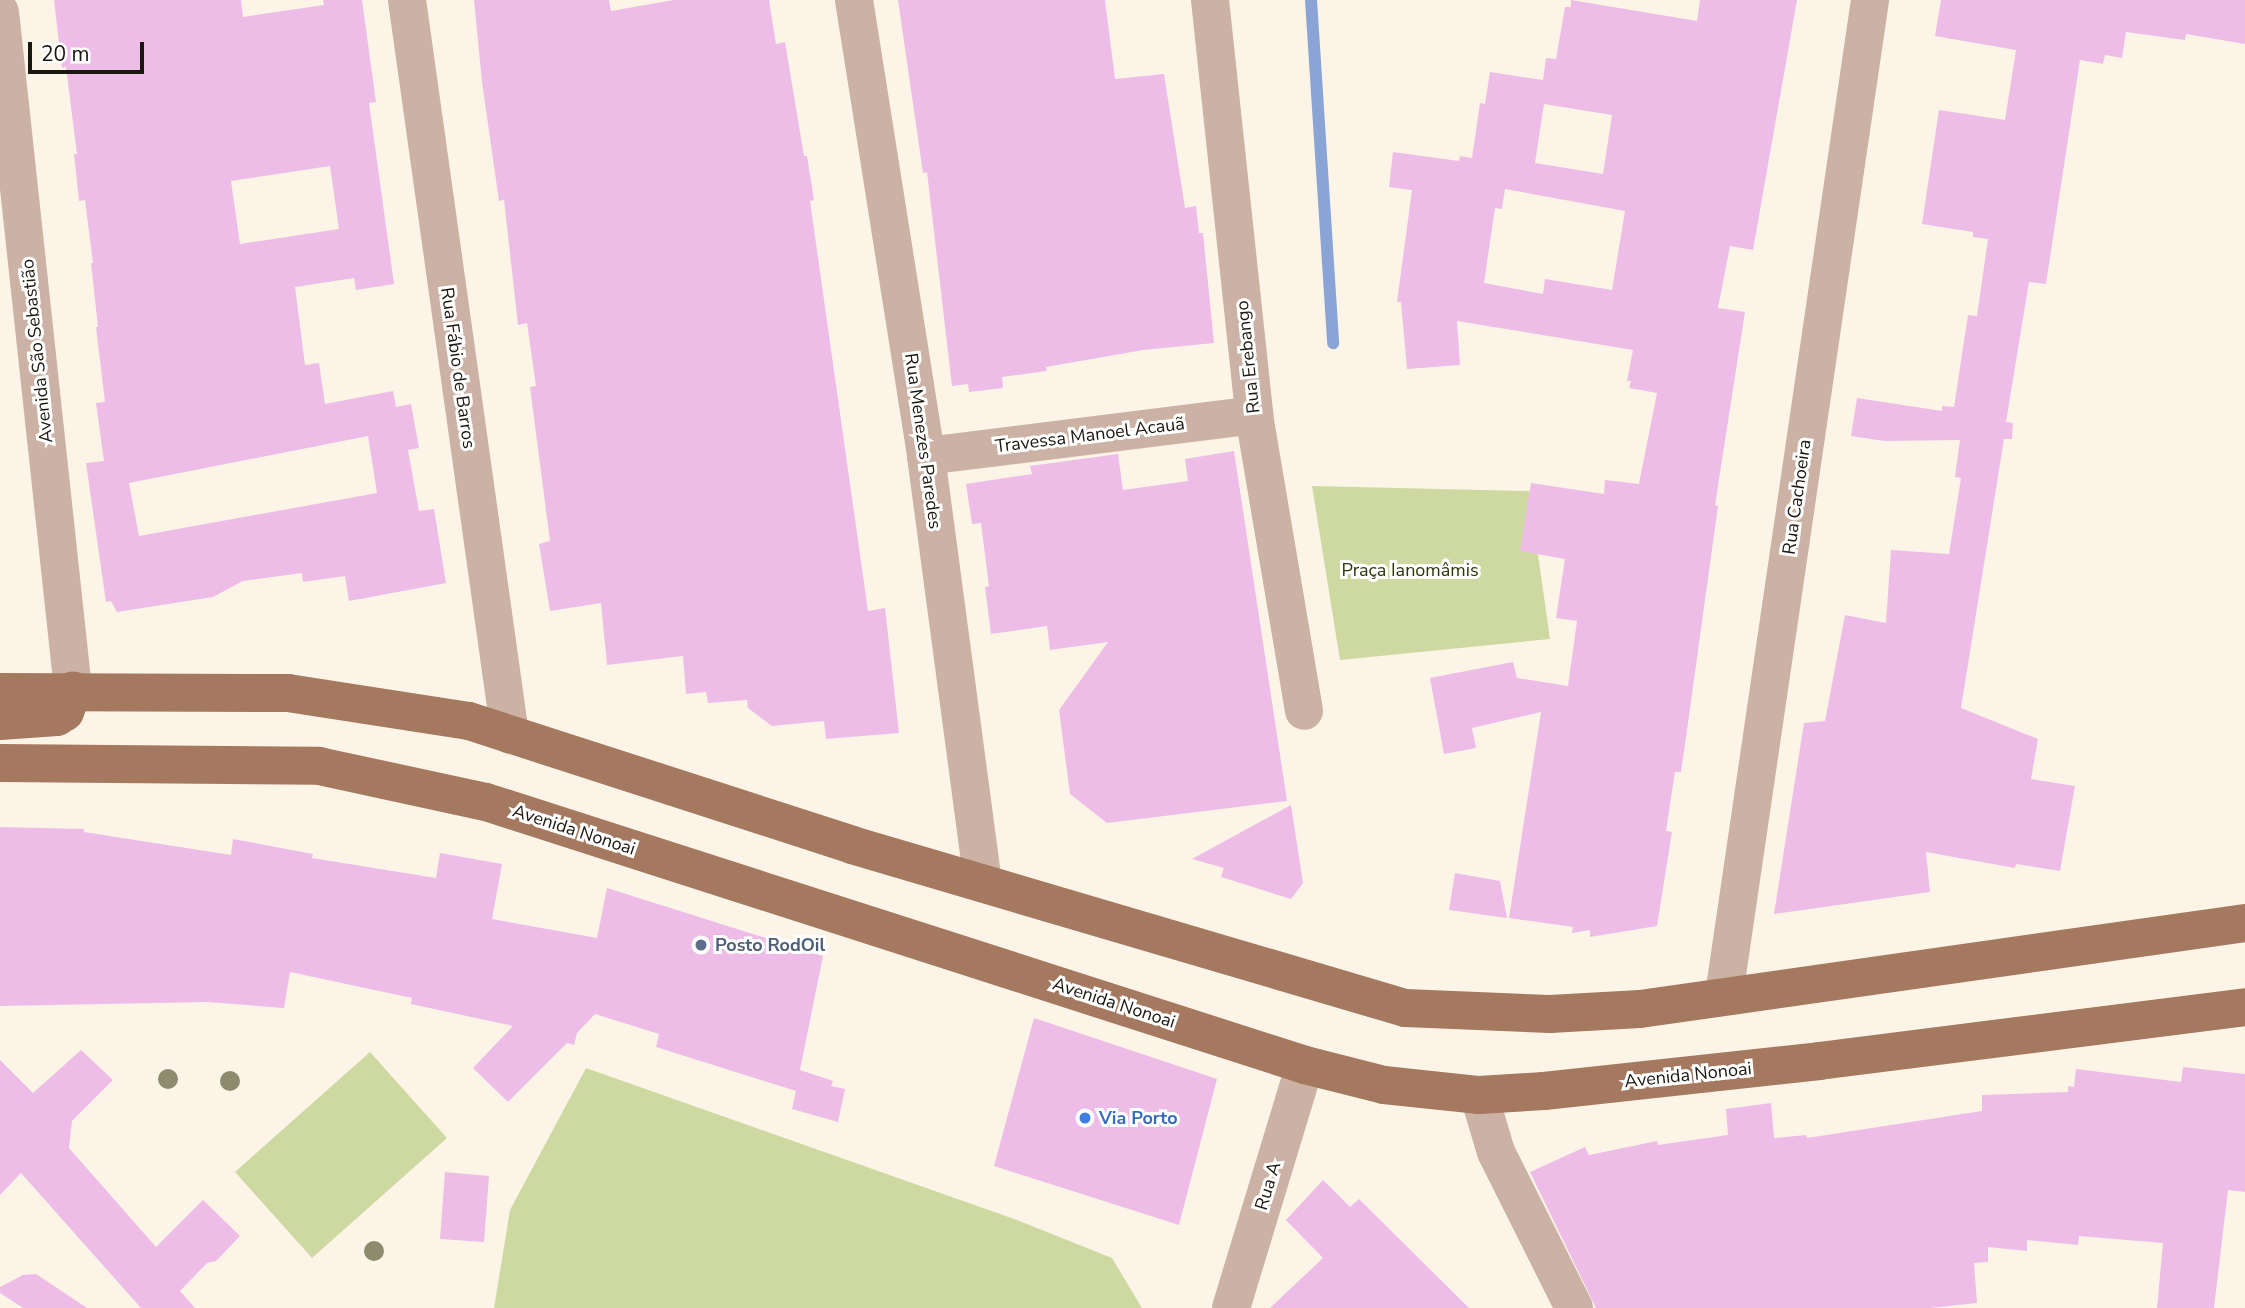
<!DOCTYPE html>
<html>
<head>
<meta charset="utf-8">
<style>
	body { margin:0 }
	#map { position:relative; width:2245px; height:1308px; overflow:hidden; background:#fdf4e8; font-family:"Nunito Sans",sans-serif }
	div>[style] { position:absolute }
	.green>* { inset:0; background:#ced9a2 }
	.stream>* { height:12px; margin:-6px; padding:0 6px; transform-origin:6px; border-radius:6px; background:#8ba4d6 }
	.building>* { inset:0; background:#edbde7 }
	.minor>* { height:38px; margin:-19px; padding:0 19px; transform-origin:19px; border-radius:19px; background:#cbb2a4 }
	.major>* { height:38px; margin:-19px; padding:0 19px; transform-origin:19px; border-radius:19px; background:#a57960 }
	.trees>* { width:20px; height:20px; margin:-10px; border-radius:50%; background:#8c8b6d }
	.dots>* { width:19px; height:19px; translate:-50% -50%; box-sizing:border-box; border:4px solid #fff; border-radius:50% }
	span { translate:-50% -50%; white-space:nowrap; text-align:center; line-height:1.15; -webkit-text-stroke:6px #fff; paint-order:stroke }
	.street-label { font-size:18px; color:#1a1610 }
	.park-label { font-size:18px; color:#2f3508 }
	.service-label { font-size:18px; color:#4e5e75; font-weight:700 }
	.left { translate:0 -50%; text-align:left }
	.shop-label { font-size:18px; color:#366cbe; font-weight:700 }
	.scale { position:absolute; left:28px; top:42px; width:116px; height:32px; box-sizing:border-box; border:4px solid #1a1610; border-top:0; padding-left:9px; font-size:21px; line-height:24px; white-space:nowrap; color:#1a1610; -webkit-text-stroke:5px #fff; paint-order:stroke }
</style>
</head>
<body>
<div id="map">
	<div class="green">
		<div style="clip-path:polygon(1312px 486px,1529px 491px,1550px 639px,1340px 660px)"></div>
		<div style="clip-path:polygon(370px 1052px,447px 1138px,312px 1258px,235px 1172px)"></div>
		<div style="clip-path:polygon(586px 1068px,1017px 1220px,1112px 1258px,1142px 1308px,494px 1308px,510px 1210px)"></div>
	</div>
	<div class="stream">
		<div style="left:1311px;top:0;width:344px;rotate:86.3deg"></div>
	</div>
	<div class="building">
		<div style="clip-path:polygon(evenodd,54px 0,241px 0,243px 17px,324px 5px,323px 0,362px 0,376px 102px,369px 103px,394px 284px,356px 290px,354px 278px,295px 287px,305px 365px,319px 363px,325px 404px,393px 391px,396px 407px,411px 404px,419px 448px,408px 450px,419px 511px,434px 509px,446px 583px,349px 601px,345px 576px,303px 582px,302px 573px,243px 581px,213px 597px,117px 612px,111px 601px,106px 602px,86px 463px,104px 461px,96px 403px,105px 402px,96px 327px,98px 327px,91px 263px,93px 263px,85px 200px,79px 201px,74px 154px,77px 154px,66px 67px,62px 68px,54px 0,330px 166px,339px 229px,240px 244px,231px 181px,330px 166px,54px 0,368px 436px,377px 493px,139px 536px,129px 483px,368px 436px)"></div>
		<div style="clip-path:polygon(474px 0,609px 0,611px 11px,674px 0,769px 0,776px 44px,785px 42px,804px 156px,807px 156px,814px 200px,810px 201px,868px 611px,885px 608px,899px 733px,826px 739px,824px 721px,772px 726px,748px 708px,747px 700px,708px 703px,706px 692px,686px 694px,683px 656px,607px 665px,601px 603px,550px 611px,539px 544px,550px 541px,530px 387px,536px 386px,527px 323px,518px 325px,504px 200px,499px 201px,482px 82px)"></div>
		<div style="clip-path:polygon(898px 0,1105px 0,1115px 79px,1164px 74px,1185px 208px,1196px 206px,1199px 233px,1203px 233px,1214px 343px,1143px 350px,1046px 367px,1047px 371px,1002px 377px,1003px 388px,969px 392px,968px 384px,952px 386px,927px 172px,923px 173px)"></div>
		<div style="clip-path:polygon(evenodd,1571px 0,1697px 21px,1700px 0,1797px 0,1753px 250px,1730px 246px,1718px 308px,1745px 312px,1715px 505px,1718px 506px,1688px 723px,1681px 772px,1675px 772px,1666px 831px,1672px 832px,1657px 926px,1590px 937px,1590px 930px,1572px 933px,1573px 927px,1509px 918px,1541px 712px,1472px 728px,1476px 748px,1444px 754px,1430px 678px,1513px 662px,1517px 678px,1568px 686px,1577px 621px,1556px 618px,1565px 559px,1520px 551px,1531px 483px,1604px 494px,1605px 480px,1639px 484px,1657px 393px,1629px 388px,1631px 381px,1627px 381px,1633px 350px,1457px 321px,1460px 365px,1407px 369px,1401px 302px,1397px 302px,1412px 190px,1389px 187px,1393px 152px,1459px 161px,1460px 156px,1472px 158px,1480px 103px,1485px 104px,1490px 72px,1543px 80px,1546px 58px,1556px 59px,1565px 7px,1571px 7px,1571px 0,1544px 104px,1612px 115px,1603px 174px,1535px 163px,1544px 104px,1571px 0,1505px 189px,1625px 211px,1612px 290px,1545px 279px,1543px 294px,1484px 283px,1495px 208px,1502px 209px,1505px 189px)"></div>
		<div style="clip-path:polygon(1941px 0,2245px 0,2245px 44px,2186px 34px,2185px 40px,2126px 32px,2122px 58px,2105px 55px,2103px 64px,2080px 60px,2046px 284px,2029px 282px,2006px 422px,2013px 423px,2012px 439px,2004px 439px,1961px 708px,2038px 739px,2031px 779px,2075px 786px,2060px 871px,2016px 864px,2015px 868px,1926px 852px,1930px 892px,1774px 914px,1804px 723px,1825px 721px,1845px 615px,1886px 623px,1891px 550px,1949px 554px,1961px 478px,1955px 477px,1960px 440px,1884px 441px,1851px 436px,1857px 398px,1942px 411px,1942px 406px,1954px 407px,1968px 315px,1977px 316px,1988px 239px,1973px 237px,1973px 232px,1922px 224px,1939px 110px,2005px 120px,2016px 50px,1935px 36px)"></div>
		<div style="clip-path:polygon(1234px 451px,1287px 801px,1107px 823px,1070px 794px,1059px 710px,1108px 642px,1050px 650px,1047px 626px,991px 634px,985px 587px,989px 586px,981px 523px,972px 524px,966px 484px,1032px 474px,1030px 466px,1118px 454px,1123px 490px,1188px 481px,1185px 459px)"></div>
		<div style="clip-path:polygon(1291px 805px,1303px 883px,1291px 899px,1221px 877px,1224px 868px,1192px 859px)"></div>
		<div style="clip-path:polygon(0 827px,84px 829px,84px 832px,231px 855px,233px 839px,313px 854px,312px 858px,436px 878px,440px 853px,502px 864px,492px 919px,597px 938px,607px 888px,823px 956px,800px 1070px,833px 1081px,831px 1086px,845px 1089px,838px 1122px,792px 1109px,796px 1091px,656px 1047px,659px 1034px,595px 1014px,577px 1033px,574px 1045px,567px 1043px,508px 1102px,473px 1068px,513px 1026px,411px 1004px,412px 998px,290px 972px,284px 1008px,208px 1002px,0 1006px)"></div>
		<div style="clip-path:polygon(1455px 873px,1500px 881px,1507px 918px,1449px 910px)"></div>
		<div style="clip-path:polygon(1034px 1018px,1217px 1079px,1179px 1225px,994px 1166px)"></div>
		<div style="clip-path:polygon(81px 1050px,113px 1080px,72px 1121px,69px 1148px,156px 1247px,203px 1200px,240px 1236px,216px 1261px,207px 1263px,180px 1291px,195px 1308px,141px 1308px,21px 1173px,0 1195px,0 1060px,33px 1093px)"></div>
		<div style="clip-path:polygon(2183px 1067px,2245px 1074px,2245px 1192px,2228px 1190px,2214px 1308px,2157px 1308px,2163px 1243px,2079px 1236px,2078px 1245px,2027px 1240px,2027px 1251px,1988px 1247px,1988px 1262px,1974px 1263px,1977px 1303px,1931px 1308px,1596px 1308px,1530px 1172px,1585px 1147px,1589px 1155px,1657px 1141px,1658px 1145px,1728px 1135px,1726px 1109px,1771px 1103px,1774px 1138px,1806px 1135px,1807px 1138px,1982px 1111px,1982px 1095px,2068px 1092px,2068px 1086px,2074px 1087px,2076px 1069px,2181px 1082px)"></div>
		<div style="clip-path:polygon(445px 1172px,489px 1176px,484px 1242px,440px 1239px)"></div>
		<div style="clip-path:polygon(1323px 1180px,1350px 1207px,1359px 1199px,1469px 1308px,1270px 1308px,1323px 1258px,1286px 1220px)"></div>
		<div style="clip-path:polygon(36px 1274px,87px 1308px,23px 1308px,0 1293px,0 1287px,23px 1275px)"></div>
	</div>
	<div class="minor">
		<div style="left:407px;top:0;width:742px;rotate:82.02deg"></div>
		<div style="left:854px;top:0;width:462px;rotate:81deg"></div>
		<div style="left:926px;top:456px;width:431px;rotate:82.4deg"></div>
		<div style="left:1210px;top:0;width:417px;rotate:83.9deg"></div>
		<div style="left:1254px;top:415px;width:300px;rotate:80.4deg"></div>
		<div style="left:0;top:12px;width:682px;rotate:83.85deg"></div>
		<div style="left:926px;top:456px;width:331px;rotate:-7.1deg"></div>
		<div style="left:1724px;top:995px;width:1006px;rotate:-81.65deg"></div>
		<div style="left:1479px;top:1095px;width:59px;rotate:73.4deg"></div>
		<div style="left:1496px;top:1152px;width:174px;rotate:63.4deg"></div>
		<div style="left:1231px;top:1308px;width:254px;rotate:-73.1deg"></div>
	</div>
	<div class="major">
		<div style="left:0;top:692px;width:288px;rotate:0.2deg"></div>
		<div style="left:288px;top:693px;width:183px;rotate:8.8deg"></div>
		<div style="left:469px;top:721px;width:403px;rotate:17.9deg"></div>
		<div style="left:852px;top:845px;width:577px;rotate:16.42deg"></div>
		<div style="left:1405px;top:1008px;width:145px;rotate:2.4deg"></div>
		<div style="left:1550px;top:1014px;width:90px;rotate:-3.2deg"></div>
		<div style="left:1640px;top:1009px;width:611px;rotate:-8.09deg"></div>
		<div style="left:0;top:721px;width:57px;rotate:-4deg"></div>
		<div style="left:57px;top:717px;width:9px;rotate:-32deg"></div>
		<div style="left:65px;top:712px;width:23px;rotate:-70deg"></div>
		<div style="left:0;top:763px;width:319px;rotate:0.5deg"></div>
		<div style="left:319px;top:766px;width:171px;rotate:12.2deg"></div>
		<div style="left:486px;top:802px;width:860px;rotate:17.8deg"></div>
		<div style="left:1305px;top:1065px;width:81px;rotate:14.2deg"></div>
		<div style="left:1384px;top:1085px;width:96px;rotate:6deg"></div>
		<div style="left:1479px;top:1095px;width:65px;rotate:-3.5deg"></div>
		<div style="left:1544px;top:1091px;width:277px;rotate:-6.2deg"></div>
		<div style="left:1819px;top:1061px;width:429px;rotate:-7.2deg"></div>
	</div>
	<div class="trees">
		<div style="left:168px;top:1079px"></div>
		<div style="left:230px;top:1081px"></div>
		<div style="left:374px;top:1251px"></div>
	</div>
	<div class="dots">
		<div style="left:701px;top:945px;background:#5c6f8a"></div>
		<div style="left:1085px;top:1118px;background:#3f7fe0"></div>
	</div>
	<div class="street-label">
		<span style="left:37px;top:351px;rotate:-96deg">Avenida São Sebastião</span>
		<span style="left:1248px;top:357px;rotate:-96deg">Rua Erebango</span>
		<span style="left:458px;top:368px;rotate:82deg">Rua Fábio de Barros</span>
		<span style="left:1090px;top:435px;rotate:-7deg">Travessa Manoel Acauã</span>
		<span style="left:923px;top:441px;rotate:82deg">Rua Menezes Paredes</span>
		<span style="left:1797px;top:497px;rotate:-82deg">Rua Cachoeira</span>
		<span style="left:574px;top:830px;rotate:18deg">Avenida Nonoai</span>
		<span style="left:1114px;top:1003px;rotate:18deg">Avenida Nonoai</span>
		<span style="left:1688px;top:1075px;rotate:-6deg">Avenida Nonoai</span>
		<span style="left:1268px;top:1186px;rotate:-73deg">Rua A</span>
	</div>
	<div class="park-label">
		<span style="left:1410px;top:570px">Praça Ianomâmis</span>
	</div>
	<div class="service-label">
		<span class="left" style="left:715px;top:945px">Posto RodOil</span>
	</div>
	<div class="shop-label">
		<span class="left" style="left:1099px;top:1118px">Via Porto</span>
	</div>
	<div class="scale">20 m</div>
</div>
</body>
</html>
